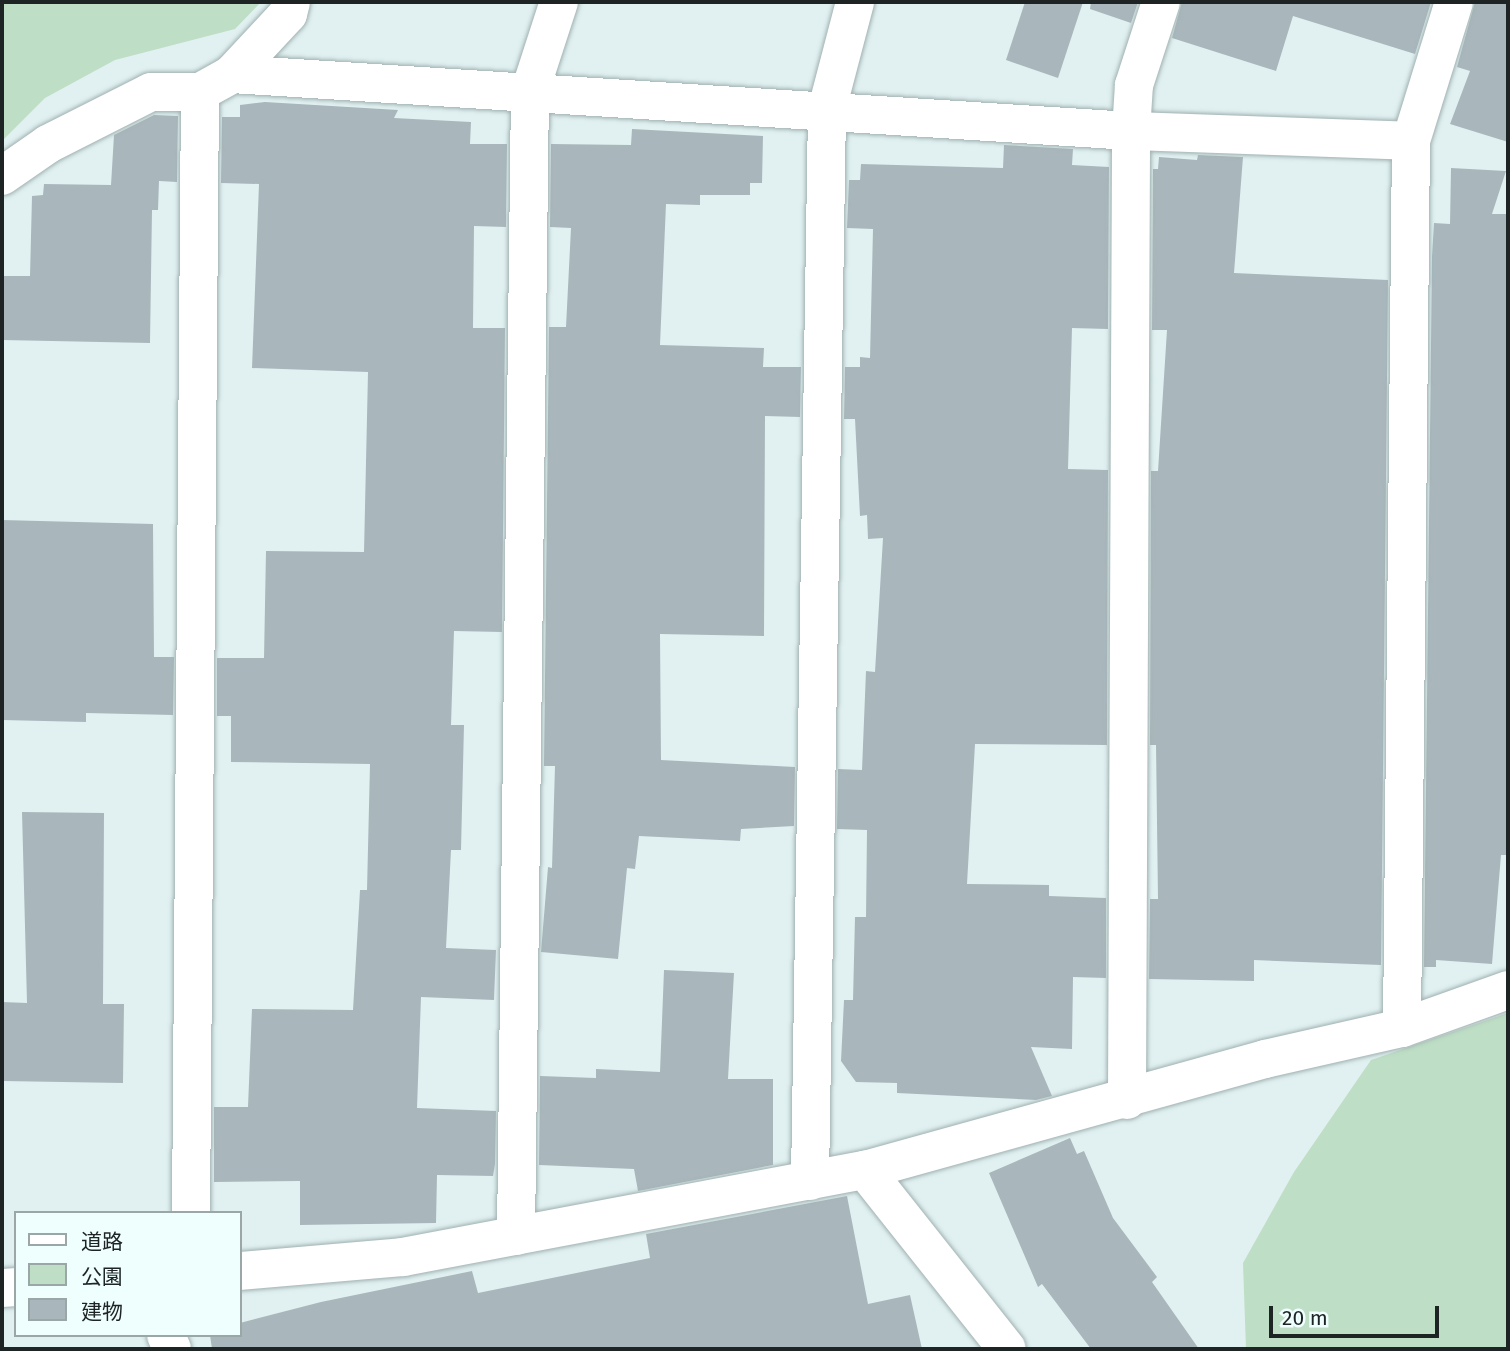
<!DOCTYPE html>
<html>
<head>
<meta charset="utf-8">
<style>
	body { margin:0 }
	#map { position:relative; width:1510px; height:1351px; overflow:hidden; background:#e1f1f1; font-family:"Fira Sans","Noto Sans JP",sans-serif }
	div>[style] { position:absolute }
	.green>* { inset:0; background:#bedec5 }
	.building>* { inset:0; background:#a9b7bc }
	.roads { filter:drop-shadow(0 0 2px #a0b0b0) drop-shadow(0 0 2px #a0b0b0) }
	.minor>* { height:38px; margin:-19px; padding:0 19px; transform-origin:19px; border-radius:19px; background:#fff }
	span { translate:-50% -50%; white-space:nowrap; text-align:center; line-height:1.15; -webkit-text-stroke:7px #eefffe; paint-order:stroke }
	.frame { position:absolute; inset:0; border:4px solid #1e2424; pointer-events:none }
	.legend { position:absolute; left:14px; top:1211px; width:228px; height:126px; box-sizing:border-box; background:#eefffe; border:2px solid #9ba7a7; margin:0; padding:9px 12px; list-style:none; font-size:21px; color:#1e2424 }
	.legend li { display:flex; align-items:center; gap:14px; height:35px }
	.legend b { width:35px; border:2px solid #9ba7a7 }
	.scale { position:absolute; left:1269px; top:1306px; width:170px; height:32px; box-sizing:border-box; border:4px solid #1e2424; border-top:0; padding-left:9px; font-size:21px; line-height:24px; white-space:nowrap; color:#1e2424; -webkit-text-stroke:5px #eefffe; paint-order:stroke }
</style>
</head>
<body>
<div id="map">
	<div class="green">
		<div style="clip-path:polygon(2px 2px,261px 2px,235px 29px,115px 60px,45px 98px,2px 141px)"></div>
		<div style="clip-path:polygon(1508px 1013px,1508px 1349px,1246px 1349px,1243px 1263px,1294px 1172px,1371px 1060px)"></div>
	</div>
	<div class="building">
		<div style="clip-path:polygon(1025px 2px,1083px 2px,1058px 78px,1006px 60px)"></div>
		<div style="clip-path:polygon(1091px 2px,1138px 2px,1131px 23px,1090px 9px)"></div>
		<div style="clip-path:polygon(1182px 2px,1431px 2px,1415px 54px,1293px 16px,1276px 71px,1172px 38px)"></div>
		<div style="clip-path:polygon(1475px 2px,1508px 2px,1508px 142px,1450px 124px,1470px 71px,1457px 67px)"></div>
		<div style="clip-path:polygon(265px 102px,398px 110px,394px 118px,471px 122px,470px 144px,507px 144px,506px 227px,474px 226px,473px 328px,505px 328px,502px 632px,454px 631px,451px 725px,464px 725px,461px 850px,451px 850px,446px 948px,496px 950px,494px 1000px,421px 997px,417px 1108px,496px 1111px,495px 1164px,493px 1176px,437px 1175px,436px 1223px,300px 1225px,300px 1181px,214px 1182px,214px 1107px,248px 1107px,252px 1009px,353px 1010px,360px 890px,367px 890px,370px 764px,231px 762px,231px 716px,217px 716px,217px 658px,264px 658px,266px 551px,364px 552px,368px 372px,252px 368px,259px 184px,221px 183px,222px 117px,240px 117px,240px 105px)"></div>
		<div style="clip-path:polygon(154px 115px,178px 116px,177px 182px,159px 181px,158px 210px,152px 210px,150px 343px,2px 340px,2px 276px,30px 276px,32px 196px,43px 195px,44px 184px,111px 185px,114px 135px)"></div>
		<div style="clip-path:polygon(632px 129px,763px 136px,762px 183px,750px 183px,750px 195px,700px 195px,700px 205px,666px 204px,660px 345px,764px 348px,763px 367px,801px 367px,800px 417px,765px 416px,764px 636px,660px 634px,661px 760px,795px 767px,794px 826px,741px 829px,740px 841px,639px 836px,635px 869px,627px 868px,618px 959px,541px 952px,548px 867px,552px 868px,555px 766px,544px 766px,549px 327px,566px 327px,571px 228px,550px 227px,551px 144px,631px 145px)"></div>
		<div style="clip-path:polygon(1004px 145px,1073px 149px,1072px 165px,1109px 167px,1108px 329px,1072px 328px,1068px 469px,1108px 470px,1107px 745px,975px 744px,967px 884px,1049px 885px,1049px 896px,1106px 898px,1106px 978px,1073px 977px,1072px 1049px,1031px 1047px,1052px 1096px,1036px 1100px,897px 1093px,897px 1083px,856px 1082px,841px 1061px,844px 1000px,853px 1000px,855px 917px,866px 917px,867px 830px,837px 829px,838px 769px,862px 770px,866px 671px,875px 672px,883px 538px,868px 539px,867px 515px,860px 516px,855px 419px,844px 419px,845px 367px,860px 367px,860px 357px,870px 358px,873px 229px,847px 228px,849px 180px,860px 180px,861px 164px,1003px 168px)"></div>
		<div style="clip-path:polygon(1198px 155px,1243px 157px,1234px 273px,1388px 280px,1381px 965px,1254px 960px,1254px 981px,1149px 979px,1150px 899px,1158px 899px,1156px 745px,1150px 745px,1151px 471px,1158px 471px,1167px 330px,1152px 330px,1153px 169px,1158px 169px,1159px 157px,1197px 160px)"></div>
		<div style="clip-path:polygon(1451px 168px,1506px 171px,1492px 214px,1508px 214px,1508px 855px,1501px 855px,1492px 964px,1436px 960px,1436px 967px,1424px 967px,1432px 257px,1434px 223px,1450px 224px)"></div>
		<div style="clip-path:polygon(2px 520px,153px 524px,154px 657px,174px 657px,173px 715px,86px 713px,86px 722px,2px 720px)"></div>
		<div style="clip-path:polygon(22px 812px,104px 813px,103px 1004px,124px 1004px,123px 1083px,2px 1081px,2px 1002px,27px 1003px)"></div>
		<div style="clip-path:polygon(664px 970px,734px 973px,728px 1079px,773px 1079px,773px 1165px,638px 1191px,634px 1169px,539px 1165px,540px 1076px,596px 1078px,596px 1069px,660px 1072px)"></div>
		<div style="clip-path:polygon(1070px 1138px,1077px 1154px,1084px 1151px,1113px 1218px,1157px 1277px,1152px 1282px,1199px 1349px,1091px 1349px,1042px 1284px,1038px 1287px,989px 1173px)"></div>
		<div style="clip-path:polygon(847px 1196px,868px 1304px,910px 1295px,922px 1349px,212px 1349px,210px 1335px,240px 1335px,240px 1323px,321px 1302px,472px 1271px,478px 1293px,650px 1258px,646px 1234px)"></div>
	</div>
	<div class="roads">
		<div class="minor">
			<div style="left:232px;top:74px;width:901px;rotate:3.63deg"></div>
			<div style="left:1131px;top:131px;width:280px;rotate:2deg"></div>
			<div style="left:2px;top:176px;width:56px;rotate:-34.8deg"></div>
			<div style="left:48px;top:144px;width:115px;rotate:-26.8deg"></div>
			<div style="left:151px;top:92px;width:49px"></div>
			<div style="left:200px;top:92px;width:37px;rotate:-29deg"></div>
			<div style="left:232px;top:74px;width:82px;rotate:-47deg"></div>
			<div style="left:288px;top:14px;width:12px;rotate:-76deg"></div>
			<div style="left:1402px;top:1028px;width:887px;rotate:-89.42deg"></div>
			<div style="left:1411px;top:141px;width:145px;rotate:-72.8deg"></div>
			<div style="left:1127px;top:1100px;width:969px;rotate:-89.76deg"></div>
			<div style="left:1131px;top:131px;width:46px;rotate:-86.3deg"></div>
			<div style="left:1134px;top:85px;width:87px;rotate:-72deg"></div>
			<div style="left:865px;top:1170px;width:228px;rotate:51.6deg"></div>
			<div style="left:810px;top:1181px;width:1072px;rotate:-89.09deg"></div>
			<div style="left:827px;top:109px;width:111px;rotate:-75.3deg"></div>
			<div style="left:191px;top:1213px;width:1121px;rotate:-89.54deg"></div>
			<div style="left:516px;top:1236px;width:1145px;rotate:-89.3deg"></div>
			<div style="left:530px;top:91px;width:94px;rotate:-72deg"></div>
			<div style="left:240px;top:1271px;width:164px;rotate:-4.9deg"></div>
			<div style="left:403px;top:1257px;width:470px;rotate:-10.7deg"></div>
			<div style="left:865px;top:1170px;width:415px;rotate:-15.5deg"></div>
			<div style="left:1265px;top:1059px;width:140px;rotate:-12.8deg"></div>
			<div style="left:1402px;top:1028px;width:113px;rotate:-19.7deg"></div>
			<div style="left:2px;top:1288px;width:14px;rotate:-4deg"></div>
			<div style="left:166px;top:1335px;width:15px;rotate:67deg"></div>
		</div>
	</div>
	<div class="frame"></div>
	<ul class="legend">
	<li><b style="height:9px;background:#fff"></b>道路</li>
	<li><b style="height:19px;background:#bedec5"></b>公園</li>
	<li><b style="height:19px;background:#a9b7bc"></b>建物</li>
	</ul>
	<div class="scale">20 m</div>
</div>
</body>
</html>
